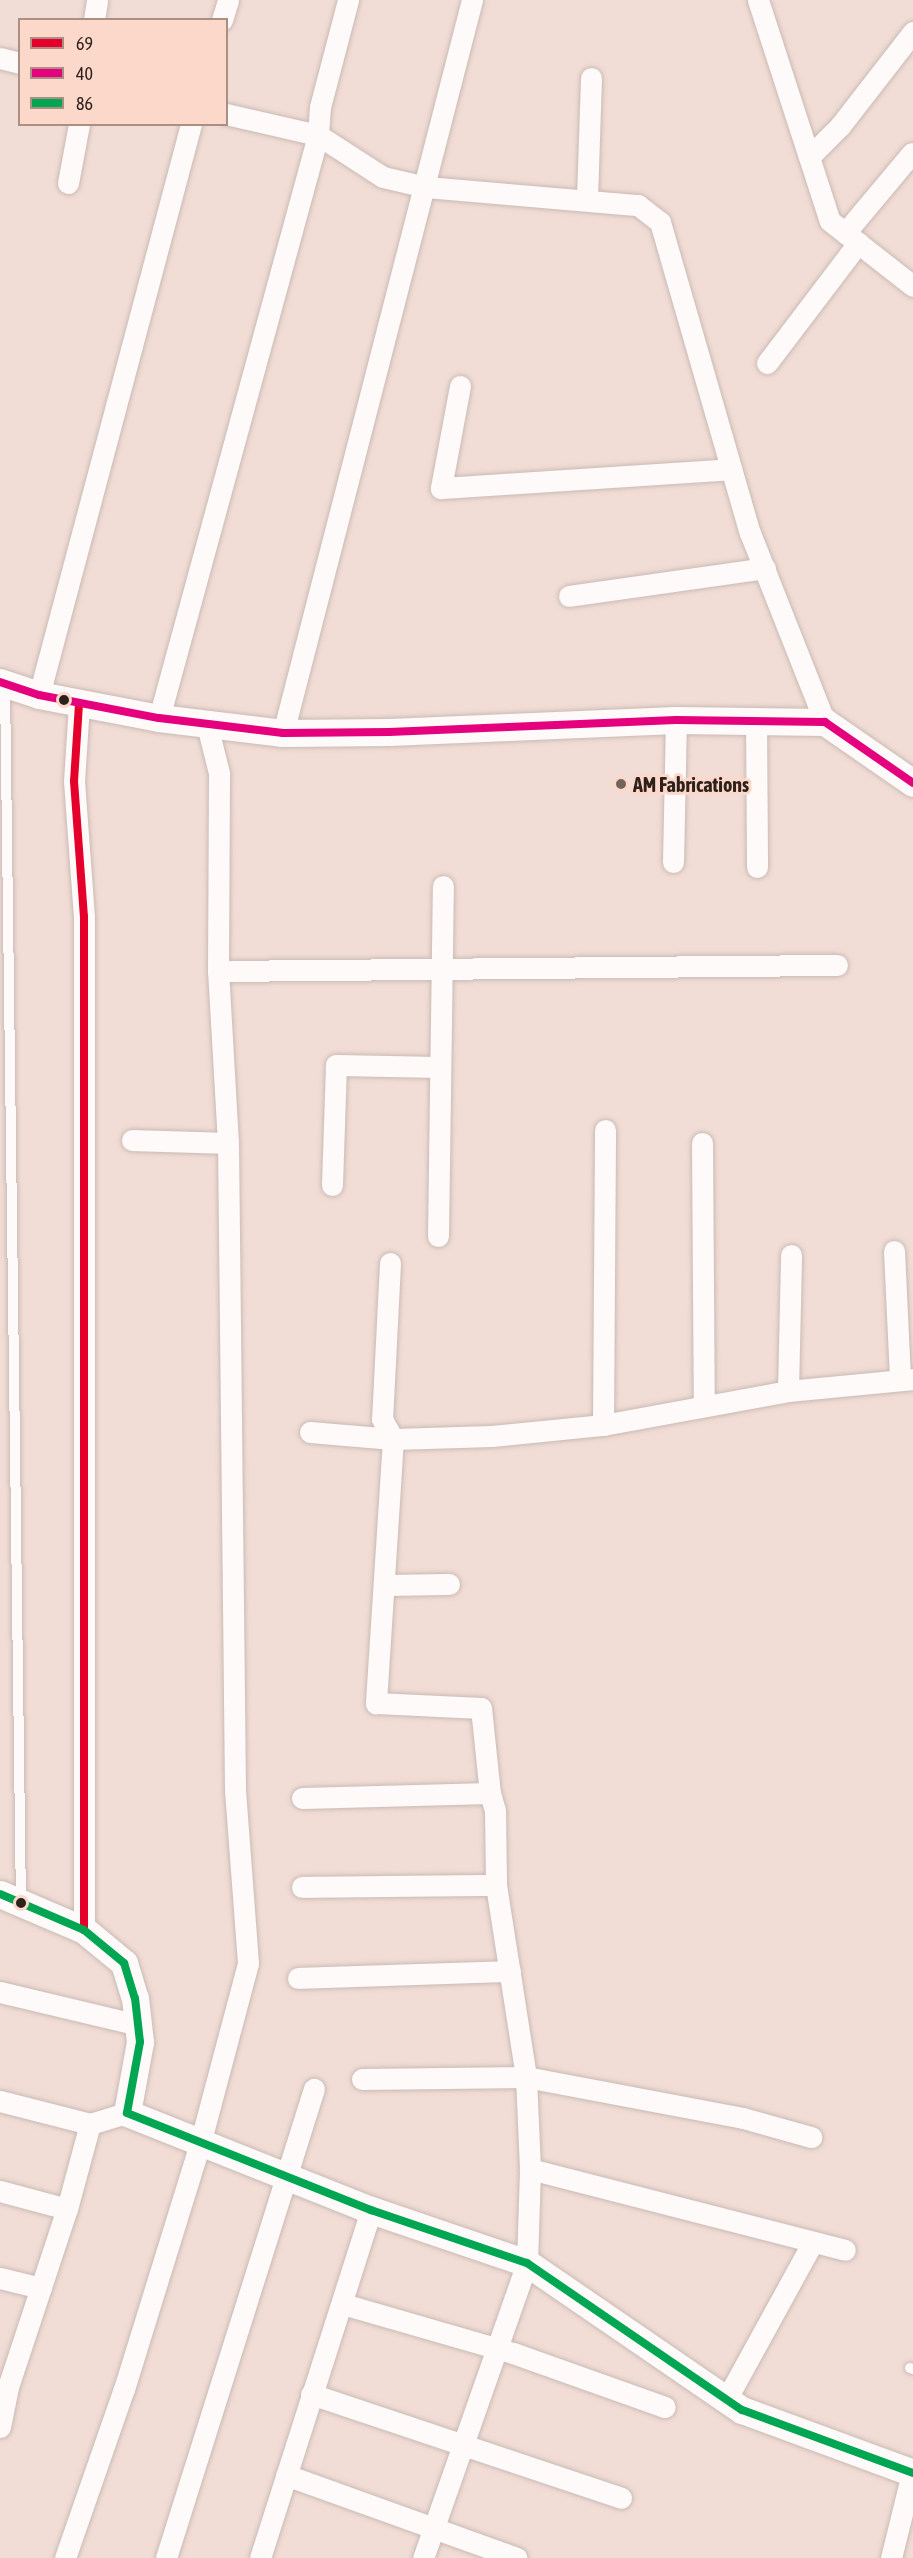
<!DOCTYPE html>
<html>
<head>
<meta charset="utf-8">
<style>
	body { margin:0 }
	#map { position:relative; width:913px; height:2558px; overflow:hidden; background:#f1ddd5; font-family:"Asap Condensed",sans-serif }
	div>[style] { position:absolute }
	.roads { filter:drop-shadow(0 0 2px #cabab5) drop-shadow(0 0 2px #cabab5) }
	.service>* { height:10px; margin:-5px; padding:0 5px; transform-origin:5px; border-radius:5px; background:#fdfaf9 }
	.minor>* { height:21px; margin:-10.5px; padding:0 10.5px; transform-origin:10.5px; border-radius:10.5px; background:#fdfaf9 }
	.tertiary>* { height:27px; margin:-13.5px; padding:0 13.5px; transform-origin:13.5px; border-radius:13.5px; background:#fdfaf9 }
	.bus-1>* { height:8px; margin:-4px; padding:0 4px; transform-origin:4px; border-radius:4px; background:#e4002b }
	.bus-2>* { height:8px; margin:-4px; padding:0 4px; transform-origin:4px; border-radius:4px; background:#e5007d }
	.bus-3>* { height:8px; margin:-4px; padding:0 4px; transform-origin:4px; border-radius:4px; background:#00a651 }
	.dots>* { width:16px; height:16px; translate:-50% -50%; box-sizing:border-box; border:3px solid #fcd8ca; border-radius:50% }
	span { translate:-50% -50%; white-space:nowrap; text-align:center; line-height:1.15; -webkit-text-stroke:6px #fcd8ca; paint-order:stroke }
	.poi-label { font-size:20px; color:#2e211c; font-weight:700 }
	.left { translate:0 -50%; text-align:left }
	.legend { position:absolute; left:18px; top:18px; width:210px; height:108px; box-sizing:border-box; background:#fcd8ca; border:2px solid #aa8f84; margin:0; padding:8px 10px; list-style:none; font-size:18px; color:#2e211c }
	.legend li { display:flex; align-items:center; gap:12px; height:30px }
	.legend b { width:30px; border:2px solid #aa8f84 }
</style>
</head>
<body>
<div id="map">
	<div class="roads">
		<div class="service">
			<div style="left:5px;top:684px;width:1218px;rotate:89.25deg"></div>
			<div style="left:910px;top:2368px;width:3px;rotate:18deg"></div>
		</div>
		<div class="minor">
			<div style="left:758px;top:0;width:232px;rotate:72deg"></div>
			<div style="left:830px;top:221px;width:105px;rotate:38.1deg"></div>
			<div style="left:94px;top:20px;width:20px;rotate:-81deg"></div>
			<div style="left:222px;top:20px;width:21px;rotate:-73deg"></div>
			<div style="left:0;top:58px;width:21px;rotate:14deg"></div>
			<div style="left:226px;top:114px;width:94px;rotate:12.9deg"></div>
			<div style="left:318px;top:135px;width:77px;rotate:32.9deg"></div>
			<div style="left:383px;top:177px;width:44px;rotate:13.1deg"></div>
			<div style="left:426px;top:187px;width:213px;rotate:4.9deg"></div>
			<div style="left:638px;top:205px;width:28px;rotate:38deg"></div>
			<div style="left:660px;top:222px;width:324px;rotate:73.9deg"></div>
			<div style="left:750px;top:533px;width:203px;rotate:68.4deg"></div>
			<div style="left:809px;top:157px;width:44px;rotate:-45deg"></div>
			<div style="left:840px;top:126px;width:119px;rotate:-52.2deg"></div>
			<div style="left:68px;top:183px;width:60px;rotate:-79.4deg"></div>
			<div style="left:587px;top:199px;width:121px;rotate:-88.1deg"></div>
			<div style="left:845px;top:233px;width:104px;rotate:-50.1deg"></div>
			<div style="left:767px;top:363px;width:151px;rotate:-52.8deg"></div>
			<div style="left:460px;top:386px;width:104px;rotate:100.6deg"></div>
			<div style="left:441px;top:488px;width:291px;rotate:-3.7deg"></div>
			<div style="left:569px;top:596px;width:198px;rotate:-8.1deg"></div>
			<div style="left:39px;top:695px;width:591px;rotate:-75.09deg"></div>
			<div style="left:79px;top:704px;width:77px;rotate:93.7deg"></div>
			<div style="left:74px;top:781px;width:136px;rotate:85.8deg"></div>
			<div style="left:84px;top:917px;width:1013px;rotate:90deg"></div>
			<div style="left:159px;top:718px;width:604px;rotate:-74.74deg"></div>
			<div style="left:318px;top:135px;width:28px;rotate:-86deg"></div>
			<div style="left:320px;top:107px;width:111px;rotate:-75.3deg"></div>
			<div style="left:756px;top:718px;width:149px;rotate:89.6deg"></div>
			<div style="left:283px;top:733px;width:757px;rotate:-75.54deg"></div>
			<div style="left:673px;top:862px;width:142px;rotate:-88.8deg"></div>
			<div style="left:218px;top:971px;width:619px;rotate:-0.56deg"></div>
			<div style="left:132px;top:1140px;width:96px;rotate:1.8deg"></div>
			<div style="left:702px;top:1143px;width:263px;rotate:89.6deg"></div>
			<div style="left:332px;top:1185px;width:120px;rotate:-88.1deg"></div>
			<div style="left:336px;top:1065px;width:104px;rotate:1.1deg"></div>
			<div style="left:438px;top:1236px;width:350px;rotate:-89.2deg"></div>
			<div style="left:894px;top:1251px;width:128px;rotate:87.3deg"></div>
			<div style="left:390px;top:1263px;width:156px;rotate:92.9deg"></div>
			<div style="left:382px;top:1419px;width:23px;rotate:61deg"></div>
			<div style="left:393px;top:1439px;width:265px;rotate:93.7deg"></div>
			<div style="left:376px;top:1703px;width:105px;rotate:2.7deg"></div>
			<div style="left:481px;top:1708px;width:85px;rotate:84deg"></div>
			<div style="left:490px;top:1793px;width:18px;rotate:74deg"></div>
			<div style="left:495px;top:1810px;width:75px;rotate:89.2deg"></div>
			<div style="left:496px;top:1885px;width:194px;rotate:81.1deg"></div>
			<div style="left:526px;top:2077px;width:221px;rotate:10.7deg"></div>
			<div style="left:743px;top:2118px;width:71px;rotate:15.6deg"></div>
			<div style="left:788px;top:1391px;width:136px;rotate:-88.7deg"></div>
			<div style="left:603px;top:1425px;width:295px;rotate:-89.6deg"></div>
			<div style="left:310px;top:1432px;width:83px;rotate:4.8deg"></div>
			<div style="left:393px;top:1439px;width:99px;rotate:-1.7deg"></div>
			<div style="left:492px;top:1436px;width:112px;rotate:-5.7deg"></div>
			<div style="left:603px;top:1425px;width:188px;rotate:-10.4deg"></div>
			<div style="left:788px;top:1391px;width:126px;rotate:-5.5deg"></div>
			<div style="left:384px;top:1585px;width:65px;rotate:-0.9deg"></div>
			<div style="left:302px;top:1798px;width:188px;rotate:-1.5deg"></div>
			<div style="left:302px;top:1887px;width:194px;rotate:-0.6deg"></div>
			<div style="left:298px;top:1978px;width:212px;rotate:-1.9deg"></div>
			<div style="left:0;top:1992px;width:142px;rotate:13.4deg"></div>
			<div style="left:362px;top:2079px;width:164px;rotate:-0.7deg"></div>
			<div style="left:526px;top:2077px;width:92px;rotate:87.5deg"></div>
			<div style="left:530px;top:2169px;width:94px;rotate:91.8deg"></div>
			<div style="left:527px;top:2263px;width:313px;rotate:109.4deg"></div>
			<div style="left:0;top:2101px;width:93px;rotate:14.3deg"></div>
			<div style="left:530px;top:2169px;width:325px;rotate:14.4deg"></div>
			<div style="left:0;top:2191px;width:69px;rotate:15deg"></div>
			<div style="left:0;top:2278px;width:42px;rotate:13.7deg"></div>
			<div style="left:343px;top:2304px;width:177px;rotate:16.1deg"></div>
			<div style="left:513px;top:2353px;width:161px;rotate:19.6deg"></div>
			<div style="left:311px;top:2394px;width:327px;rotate:18.5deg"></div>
			<div style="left:726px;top:2400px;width:180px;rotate:-61.2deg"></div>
			<div style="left:0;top:2427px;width:41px;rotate:-78.7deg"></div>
			<div style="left:8px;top:2387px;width:188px;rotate:-71.7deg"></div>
			<div style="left:67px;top:2209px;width:88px;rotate:-74.9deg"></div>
			<div style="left:90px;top:2124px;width:39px;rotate:-17deg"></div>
			<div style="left:286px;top:2475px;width:245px;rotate:19.8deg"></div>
			<div style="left:65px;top:2558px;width:179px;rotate:-70.8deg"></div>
			<div style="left:124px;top:2389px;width:261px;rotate:-72.8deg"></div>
			<div style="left:201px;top:2140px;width:183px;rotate:-75.1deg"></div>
			<div style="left:248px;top:1963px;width:174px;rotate:-94.3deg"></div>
			<div style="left:235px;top:1789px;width:646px;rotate:-90.62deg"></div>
			<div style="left:228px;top:1143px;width:172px;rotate:-93.3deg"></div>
			<div style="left:218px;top:971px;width:198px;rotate:-89.7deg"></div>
			<div style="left:219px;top:773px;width:49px;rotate:-104deg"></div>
			<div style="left:166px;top:2558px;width:492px;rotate:-72.5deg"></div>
			<div style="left:260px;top:2558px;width:365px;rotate:-72.3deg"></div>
			<div style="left:891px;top:2558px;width:88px;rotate:-76.1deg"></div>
		</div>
		<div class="tertiary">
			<div style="left:0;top:682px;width:41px;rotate:18.4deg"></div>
			<div style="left:39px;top:695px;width:122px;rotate:10.9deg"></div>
			<div style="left:159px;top:718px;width:125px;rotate:6.9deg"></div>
			<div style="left:283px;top:733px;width:106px;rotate:-0.5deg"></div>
			<div style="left:389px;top:732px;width:287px;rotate:-2.4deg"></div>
			<div style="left:676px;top:720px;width:149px;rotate:0.8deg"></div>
			<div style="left:825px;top:722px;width:107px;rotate:34.7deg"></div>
			<div style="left:0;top:1894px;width:91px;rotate:23.2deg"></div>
			<div style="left:84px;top:1930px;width:52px;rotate:39.5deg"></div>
			<div style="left:124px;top:1963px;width:37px;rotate:73deg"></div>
			<div style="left:135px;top:1998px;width:44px;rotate:83.5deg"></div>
			<div style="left:140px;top:2042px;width:72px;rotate:100.4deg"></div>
			<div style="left:127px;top:2113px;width:263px;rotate:21.7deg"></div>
			<div style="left:371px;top:2210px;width:165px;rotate:18.8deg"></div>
			<div style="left:527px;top:2263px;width:260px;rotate:34.4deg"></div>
			<div style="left:742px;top:2410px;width:182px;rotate:20.2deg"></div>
		</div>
	</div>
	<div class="bus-1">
		<div style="left:79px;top:704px;width:77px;rotate:93.7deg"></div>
		<div style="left:74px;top:781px;width:136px;rotate:85.8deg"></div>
		<div style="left:84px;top:917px;width:1013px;rotate:90deg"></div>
	</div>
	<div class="bus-2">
		<div style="left:0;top:682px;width:41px;rotate:18.4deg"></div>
		<div style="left:39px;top:695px;width:122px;rotate:10.9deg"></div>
		<div style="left:159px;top:718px;width:125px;rotate:6.9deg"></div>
		<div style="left:283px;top:733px;width:106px;rotate:-0.5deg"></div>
		<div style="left:389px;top:732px;width:287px;rotate:-2.4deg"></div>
		<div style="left:676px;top:720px;width:149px;rotate:0.8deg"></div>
		<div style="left:825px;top:722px;width:107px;rotate:34.7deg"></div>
	</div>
	<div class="bus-3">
		<div style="left:0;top:1894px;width:91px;rotate:23.2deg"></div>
		<div style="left:84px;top:1930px;width:52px;rotate:39.5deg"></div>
		<div style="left:124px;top:1963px;width:37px;rotate:73deg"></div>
		<div style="left:135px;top:1998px;width:44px;rotate:83.5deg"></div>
		<div style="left:140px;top:2042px;width:72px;rotate:100.4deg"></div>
		<div style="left:127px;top:2113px;width:263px;rotate:21.7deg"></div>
		<div style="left:371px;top:2210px;width:165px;rotate:18.8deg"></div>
		<div style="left:527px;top:2263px;width:260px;rotate:34.4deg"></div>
		<div style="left:742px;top:2410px;width:182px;rotate:20.2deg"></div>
	</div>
	<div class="dots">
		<div style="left:64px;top:700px;background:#2e211c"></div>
		<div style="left:621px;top:784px;background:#72635d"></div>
		<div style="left:21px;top:1903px;background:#2e211c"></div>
	</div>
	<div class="poi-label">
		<span class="left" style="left:633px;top:784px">AM Fabrications</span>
	</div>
	<ul class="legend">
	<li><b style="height:8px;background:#e4002b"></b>69</li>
	<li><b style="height:8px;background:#e5007d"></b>40</li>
	<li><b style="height:8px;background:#00a651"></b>86</li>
	</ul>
</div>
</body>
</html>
